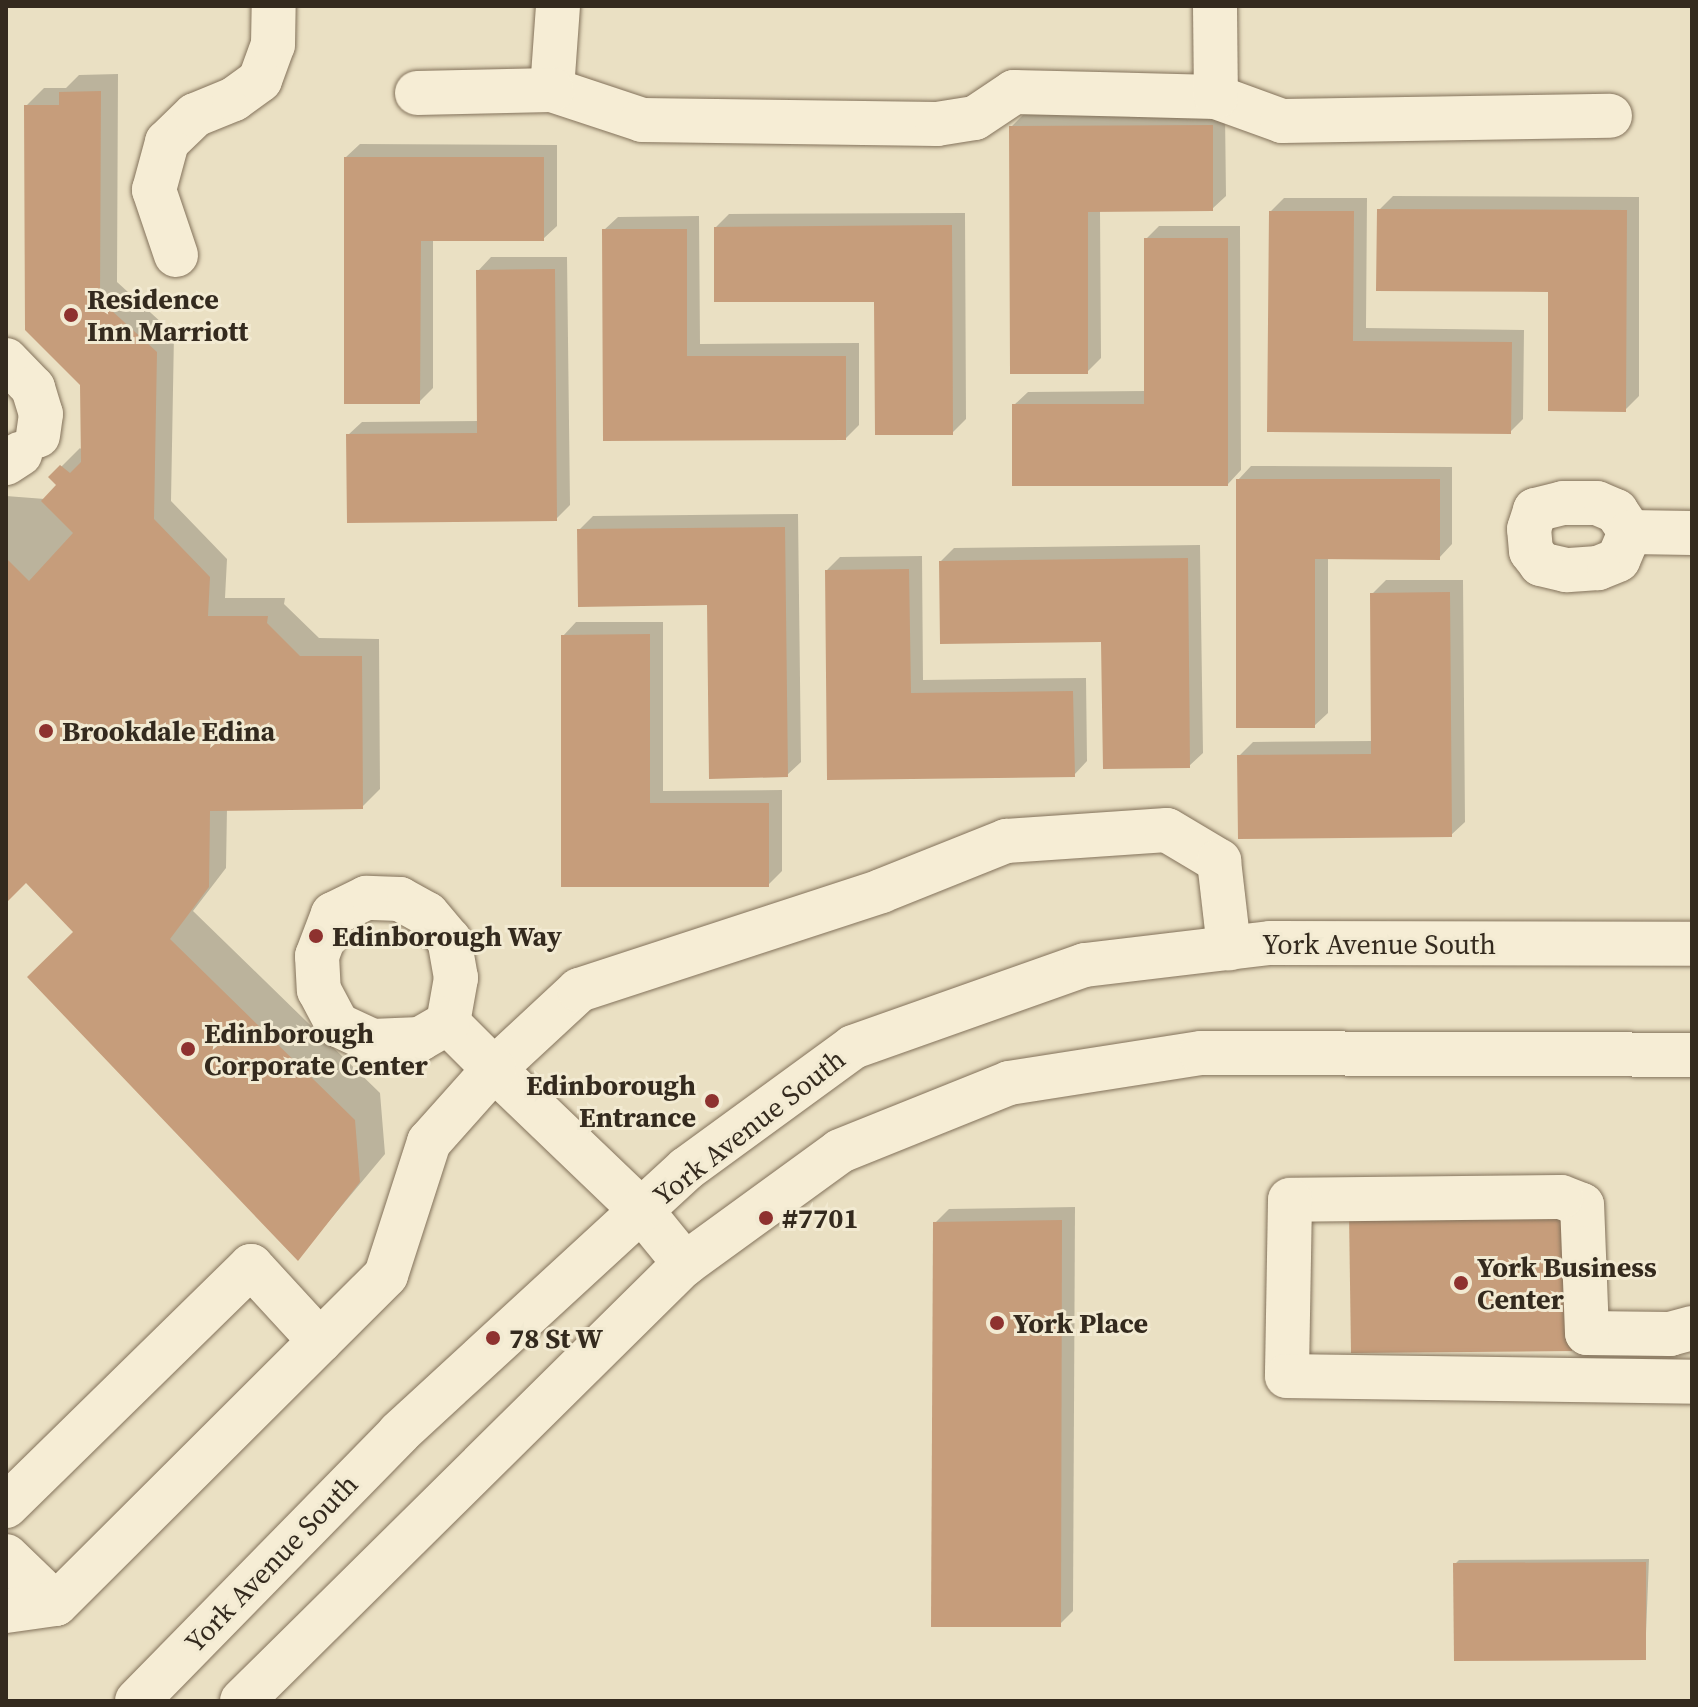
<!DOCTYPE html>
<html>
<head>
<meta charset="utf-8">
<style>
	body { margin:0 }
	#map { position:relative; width:1698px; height:1707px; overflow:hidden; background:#eae0c3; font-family:"Source Serif 4",serif }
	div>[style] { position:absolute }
	.shadow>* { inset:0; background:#0003 }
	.building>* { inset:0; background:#c69d7b }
	.roads { filter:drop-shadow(0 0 2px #83725b) drop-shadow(0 0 2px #83725b) }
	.minor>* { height:44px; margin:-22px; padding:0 22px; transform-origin:22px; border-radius:22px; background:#f6edd5 }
	.dots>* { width:22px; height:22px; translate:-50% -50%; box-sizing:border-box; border:4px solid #f2ead2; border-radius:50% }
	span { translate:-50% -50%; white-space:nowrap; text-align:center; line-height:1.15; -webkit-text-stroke:6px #f2ead2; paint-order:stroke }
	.poi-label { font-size:28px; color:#342a1e; font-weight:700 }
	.left { translate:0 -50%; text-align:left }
	.right { translate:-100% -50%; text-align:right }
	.street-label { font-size:28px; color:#342a1e }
	.frame { position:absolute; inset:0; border:8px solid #342a1e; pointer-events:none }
</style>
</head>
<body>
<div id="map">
	<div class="shadow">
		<div style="clip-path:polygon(118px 74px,117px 282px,174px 334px,171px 501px,227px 559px,225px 598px,285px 598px,284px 604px,319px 638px,379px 639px,380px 789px,362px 807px,227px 808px,226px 868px,193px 911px,380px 1093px,385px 1154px,298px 1258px,36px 871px,6px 900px,6px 496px,45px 499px,59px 485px,51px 477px,80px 448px,83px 451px,82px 384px,26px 106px,44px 88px,66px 88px,79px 75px)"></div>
		<div style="clip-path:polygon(1225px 113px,1226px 196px,1212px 209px,1100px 210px,1101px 358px,1087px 372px,1011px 127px,1024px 114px)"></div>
		<div style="clip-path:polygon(360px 144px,557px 145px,557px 226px,543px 239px,433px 239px,433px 388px,419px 402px,346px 157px)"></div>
		<div style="clip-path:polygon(1393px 196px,1639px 197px,1639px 396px,1625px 410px,1550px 290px,1379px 210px)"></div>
		<div style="clip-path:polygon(1284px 198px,1367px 198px,1366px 328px,1524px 330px,1523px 419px,1510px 432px,1269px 430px,1271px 211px)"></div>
		<div style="clip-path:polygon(965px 213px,966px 419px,952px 433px,876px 300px,716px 227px,729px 214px)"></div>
		<div style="clip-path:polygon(699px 216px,700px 344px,859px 343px,859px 425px,846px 438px,605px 439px,604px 230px,618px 217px)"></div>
		<div style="clip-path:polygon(1159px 226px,1240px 226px,1241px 470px,1228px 484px,1014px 405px,1028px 392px,1146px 391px,1146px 239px)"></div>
		<div style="clip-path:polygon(491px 257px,567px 257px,570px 505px,556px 519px,348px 435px,362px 422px,479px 421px,478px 271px)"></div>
		<div style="clip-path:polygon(1251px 466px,1452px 467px,1452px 544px,1439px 558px,1328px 558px,1328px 713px,1314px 726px,1238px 480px)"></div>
		<div style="clip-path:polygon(798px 514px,801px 762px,787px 775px,709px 603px,579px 530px,593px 516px)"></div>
		<div style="clip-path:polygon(1200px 545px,1203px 753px,1189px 766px,1103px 640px,941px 561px,954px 548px)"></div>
		<div style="clip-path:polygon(922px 556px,923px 680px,1086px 678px,1087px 761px,1074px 775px,829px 778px,826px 571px,840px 557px)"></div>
		<div style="clip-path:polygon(1386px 580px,1463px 580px,1465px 822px,1451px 835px,1239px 756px,1253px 742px,1373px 741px,1372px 594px)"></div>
		<div style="clip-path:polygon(576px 622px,663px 622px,663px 791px,782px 790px,782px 871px,768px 885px,564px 885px,563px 636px)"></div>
		<div style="clip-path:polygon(1075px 1207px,1073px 1611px,1060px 1624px,935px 1223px,949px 1209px)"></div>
		<div style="clip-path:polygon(1649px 1559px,1645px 1658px,1455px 1564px,1459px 1560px)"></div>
	</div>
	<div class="building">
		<div style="clip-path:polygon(101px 91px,100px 300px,157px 352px,154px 519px,210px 577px,208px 616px,268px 616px,267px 623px,300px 656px,362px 656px,363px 809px,210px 811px,209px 887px,170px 939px,355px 1120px,360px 1182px,298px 1261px,27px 977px,73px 932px,26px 883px,6px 903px,6px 558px,29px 581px,73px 533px,41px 501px,56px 485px,48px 477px,60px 465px,70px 473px,81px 462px,80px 385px,25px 330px,24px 105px,59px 105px,59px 92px)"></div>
		<div style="clip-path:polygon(1213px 125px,1213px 211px,1088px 212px,1088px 374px,1010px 374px,1009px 126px)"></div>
		<div style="clip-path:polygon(344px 157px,544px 157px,544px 241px,421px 241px,420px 404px,344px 404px)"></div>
		<div style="clip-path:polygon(1377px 209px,1627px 210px,1626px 412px,1548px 411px,1548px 292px,1376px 291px)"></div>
		<div style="clip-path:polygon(1269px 211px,1354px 211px,1353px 341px,1512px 342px,1511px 434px,1267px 432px)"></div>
		<div style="clip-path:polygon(952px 225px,953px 435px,875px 435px,874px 302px,714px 302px,714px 227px)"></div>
		<div style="clip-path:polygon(602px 229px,687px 229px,687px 356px,846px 356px,846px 440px,603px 441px)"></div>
		<div style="clip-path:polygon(1144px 238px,1228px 238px,1228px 486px,1012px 486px,1012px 404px,1144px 404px)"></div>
		<div style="clip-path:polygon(555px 269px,557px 521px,347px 523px,346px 434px,477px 433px,476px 270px)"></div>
		<div style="clip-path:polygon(1236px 479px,1440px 479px,1440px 560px,1315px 559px,1315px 728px,1236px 728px)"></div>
		<div style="clip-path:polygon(785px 527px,788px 777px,709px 779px,707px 605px,578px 607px,577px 529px)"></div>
		<div style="clip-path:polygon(1188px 558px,1190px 768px,1103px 769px,1101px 642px,940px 644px,939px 561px)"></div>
		<div style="clip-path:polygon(909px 569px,911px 693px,1073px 691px,1075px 777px,827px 780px,825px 570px)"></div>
		<div style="clip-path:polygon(1450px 592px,1452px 837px,1238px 839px,1237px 755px,1371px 754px,1370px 593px)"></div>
		<div style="clip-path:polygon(650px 634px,650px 803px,769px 803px,769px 887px,561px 887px,561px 635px)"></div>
		<div style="clip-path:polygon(1571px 1212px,1572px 1351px,1351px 1353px,1349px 1214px)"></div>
		<div style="clip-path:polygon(1062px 1220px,1061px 1627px,931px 1627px,933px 1222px)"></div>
		<div style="clip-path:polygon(1646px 1562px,1646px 1660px,1454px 1661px,1453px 1563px)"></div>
	</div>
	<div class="roads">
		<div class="minor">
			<div style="left:558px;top:6px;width:84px;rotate:94.1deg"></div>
			<div style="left:552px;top:90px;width:95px;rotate:18.4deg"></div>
			<div style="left:642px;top:120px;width:295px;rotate:0.8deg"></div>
			<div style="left:937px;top:124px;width:38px;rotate:-9deg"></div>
			<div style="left:975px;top:118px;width:47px;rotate:-33.7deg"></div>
			<div style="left:1014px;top:92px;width:202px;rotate:1.4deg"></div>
			<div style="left:1216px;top:97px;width:70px;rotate:20deg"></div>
			<div style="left:1282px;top:121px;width:328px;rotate:-0.9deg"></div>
			<div style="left:1215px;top:6px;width:91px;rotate:89.4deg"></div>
			<div style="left:417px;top:93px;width:135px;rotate:-1.3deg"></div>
			<div style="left:176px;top:255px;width:69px;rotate:-108.7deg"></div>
			<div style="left:154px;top:190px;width:50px;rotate:-74.8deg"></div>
			<div style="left:167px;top:142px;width:39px;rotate:-44deg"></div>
			<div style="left:195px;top:115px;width:42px;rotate:-22.3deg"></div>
			<div style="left:234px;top:99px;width:32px;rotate:-36deg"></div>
			<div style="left:260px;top:80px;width:37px;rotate:-70deg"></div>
			<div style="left:273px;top:45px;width:39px;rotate:-89deg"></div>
			<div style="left:6px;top:360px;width:39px;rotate:46deg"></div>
			<div style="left:33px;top:388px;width:27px;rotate:73deg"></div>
			<div style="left:41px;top:414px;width:22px;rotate:98deg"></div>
			<div style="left:6px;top:463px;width:17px;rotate:-33deg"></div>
			<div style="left:1563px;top:503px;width:34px"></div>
			<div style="left:1597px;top:503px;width:21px;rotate:23deg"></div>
			<div style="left:1616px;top:511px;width:25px;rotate:56deg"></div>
			<div style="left:1630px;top:532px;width:30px;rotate:113deg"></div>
			<div style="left:1618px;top:560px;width:22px;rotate:158deg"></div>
			<div style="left:1598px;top:568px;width:32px;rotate:176deg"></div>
			<div style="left:1566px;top:570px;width:26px;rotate:-167deg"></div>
			<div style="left:1541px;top:564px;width:16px;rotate:-128deg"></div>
			<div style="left:1531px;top:551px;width:22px;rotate:-95deg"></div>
			<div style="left:1529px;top:529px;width:20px;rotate:-72deg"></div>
			<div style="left:1535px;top:510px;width:29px;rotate:-14deg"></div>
			<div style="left:1630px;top:532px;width:62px;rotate:0.9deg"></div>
			<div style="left:685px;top:1264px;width:70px;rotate:-129.2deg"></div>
			<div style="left:641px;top:1210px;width:204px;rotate:-136.2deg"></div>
			<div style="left:494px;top:1069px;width:116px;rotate:-42.9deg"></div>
			<div style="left:579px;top:990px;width:318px;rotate:-18.1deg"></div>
			<div style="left:881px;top:891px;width:135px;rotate:-21.8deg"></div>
			<div style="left:1006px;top:841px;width:161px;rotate:-3.9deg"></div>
			<div style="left:1167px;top:830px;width:61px;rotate:30.8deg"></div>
			<div style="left:1219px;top:861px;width:88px;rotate:83.4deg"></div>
			<div style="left:1692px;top:1328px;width:23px;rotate:165deg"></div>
			<div style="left:1670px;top:1334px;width:83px;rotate:-179.3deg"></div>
			<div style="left:1587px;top:1333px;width:128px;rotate:-92.2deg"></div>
			<div style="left:1582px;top:1205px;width:22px;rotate:-159deg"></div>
			<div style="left:1561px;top:1197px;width:271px;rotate:179.4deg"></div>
			<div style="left:1290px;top:1200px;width:176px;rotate:91deg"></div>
			<div style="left:1287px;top:1376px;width:405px;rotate:0.8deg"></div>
			<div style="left:6px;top:1506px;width:343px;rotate:-44.4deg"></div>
			<div style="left:251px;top:1266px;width:102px;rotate:47.4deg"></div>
			<div style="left:6px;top:1556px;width:69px;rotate:43.8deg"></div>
			<div style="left:56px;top:1604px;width:466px;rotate:-44.9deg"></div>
			<div style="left:386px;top:1275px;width:140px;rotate:-72.1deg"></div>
			<div style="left:429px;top:1142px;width:98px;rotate:-48.3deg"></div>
			<div style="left:494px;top:1069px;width:65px;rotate:-135deg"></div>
			<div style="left:448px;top:1023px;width:46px;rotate:-79.9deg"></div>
			<div style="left:456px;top:978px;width:39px;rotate:-100deg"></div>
			<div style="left:449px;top:940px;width:34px;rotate:-130deg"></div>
			<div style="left:427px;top:914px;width:31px;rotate:-151deg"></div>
			<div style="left:400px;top:899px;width:34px;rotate:-178deg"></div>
			<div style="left:366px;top:898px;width:37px;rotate:154deg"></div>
			<div style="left:333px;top:914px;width:45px;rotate:110.9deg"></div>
			<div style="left:317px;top:956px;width:34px;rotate:87deg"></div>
			<div style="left:319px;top:990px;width:40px;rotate:62deg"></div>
			<div style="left:338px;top:1025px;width:38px;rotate:25deg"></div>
			<div style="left:372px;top:1041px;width:48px;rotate:-2.4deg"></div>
			<div style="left:420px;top:1039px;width:32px;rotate:-30deg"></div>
			<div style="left:6px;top:1611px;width:50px;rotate:-8deg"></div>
			<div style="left:137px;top:1701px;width:375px;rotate:-45.6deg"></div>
			<div style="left:399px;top:1433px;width:390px;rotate:-42.6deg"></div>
			<div style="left:686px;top:1169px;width:207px;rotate:-36.1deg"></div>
			<div style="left:853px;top:1047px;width:246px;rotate:-19.5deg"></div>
			<div style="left:1085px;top:965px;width:186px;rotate:-6.8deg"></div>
			<div style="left:1270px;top:943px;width:422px;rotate:0.1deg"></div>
			<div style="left:242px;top:1701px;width:619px;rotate:-44.67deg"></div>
			<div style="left:682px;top:1266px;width:195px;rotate:-36deg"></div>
			<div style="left:840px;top:1151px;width:182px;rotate:-21.9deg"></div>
			<div style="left:1009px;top:1083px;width:194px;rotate:-8.9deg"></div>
			<div style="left:1201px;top:1053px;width:491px;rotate:0.2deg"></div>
		</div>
	</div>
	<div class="dots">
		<div style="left:71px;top:315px;background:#8e322f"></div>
		<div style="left:46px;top:731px;background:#8e322f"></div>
		<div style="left:316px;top:936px;background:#8e322f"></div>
		<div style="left:188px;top:1049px;background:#8e322f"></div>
		<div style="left:712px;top:1101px;background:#8e322f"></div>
		<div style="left:766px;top:1218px;background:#8e322f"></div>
		<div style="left:1461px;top:1283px;background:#8e322f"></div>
		<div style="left:997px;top:1323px;background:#8e322f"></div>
		<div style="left:493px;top:1338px;background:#8e322f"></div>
	</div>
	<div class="poi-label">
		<span class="left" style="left:87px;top:315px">Residence<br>Inn Marriott</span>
		<span class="left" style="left:62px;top:731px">Brookdale Edina</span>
		<span class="left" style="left:332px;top:936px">Edinborough Way</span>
		<span class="left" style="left:204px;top:1049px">Edinborough<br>Corporate Center</span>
		<span class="right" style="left:696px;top:1101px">Edinborough<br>Entrance</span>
		<span class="left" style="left:782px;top:1218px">#7701</span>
		<span class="left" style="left:1477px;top:1283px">York Business<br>Center</span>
		<span class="left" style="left:1013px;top:1323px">York Place</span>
		<span class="left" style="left:509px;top:1338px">78 St W</span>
	</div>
	<div class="street-label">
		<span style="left:1379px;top:944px">York Avenue South</span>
		<span style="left:749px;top:1127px;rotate:-38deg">York Avenue South</span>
		<span style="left:271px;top:1563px;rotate:-46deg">York Avenue South</span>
	</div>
	<div class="frame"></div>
</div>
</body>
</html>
